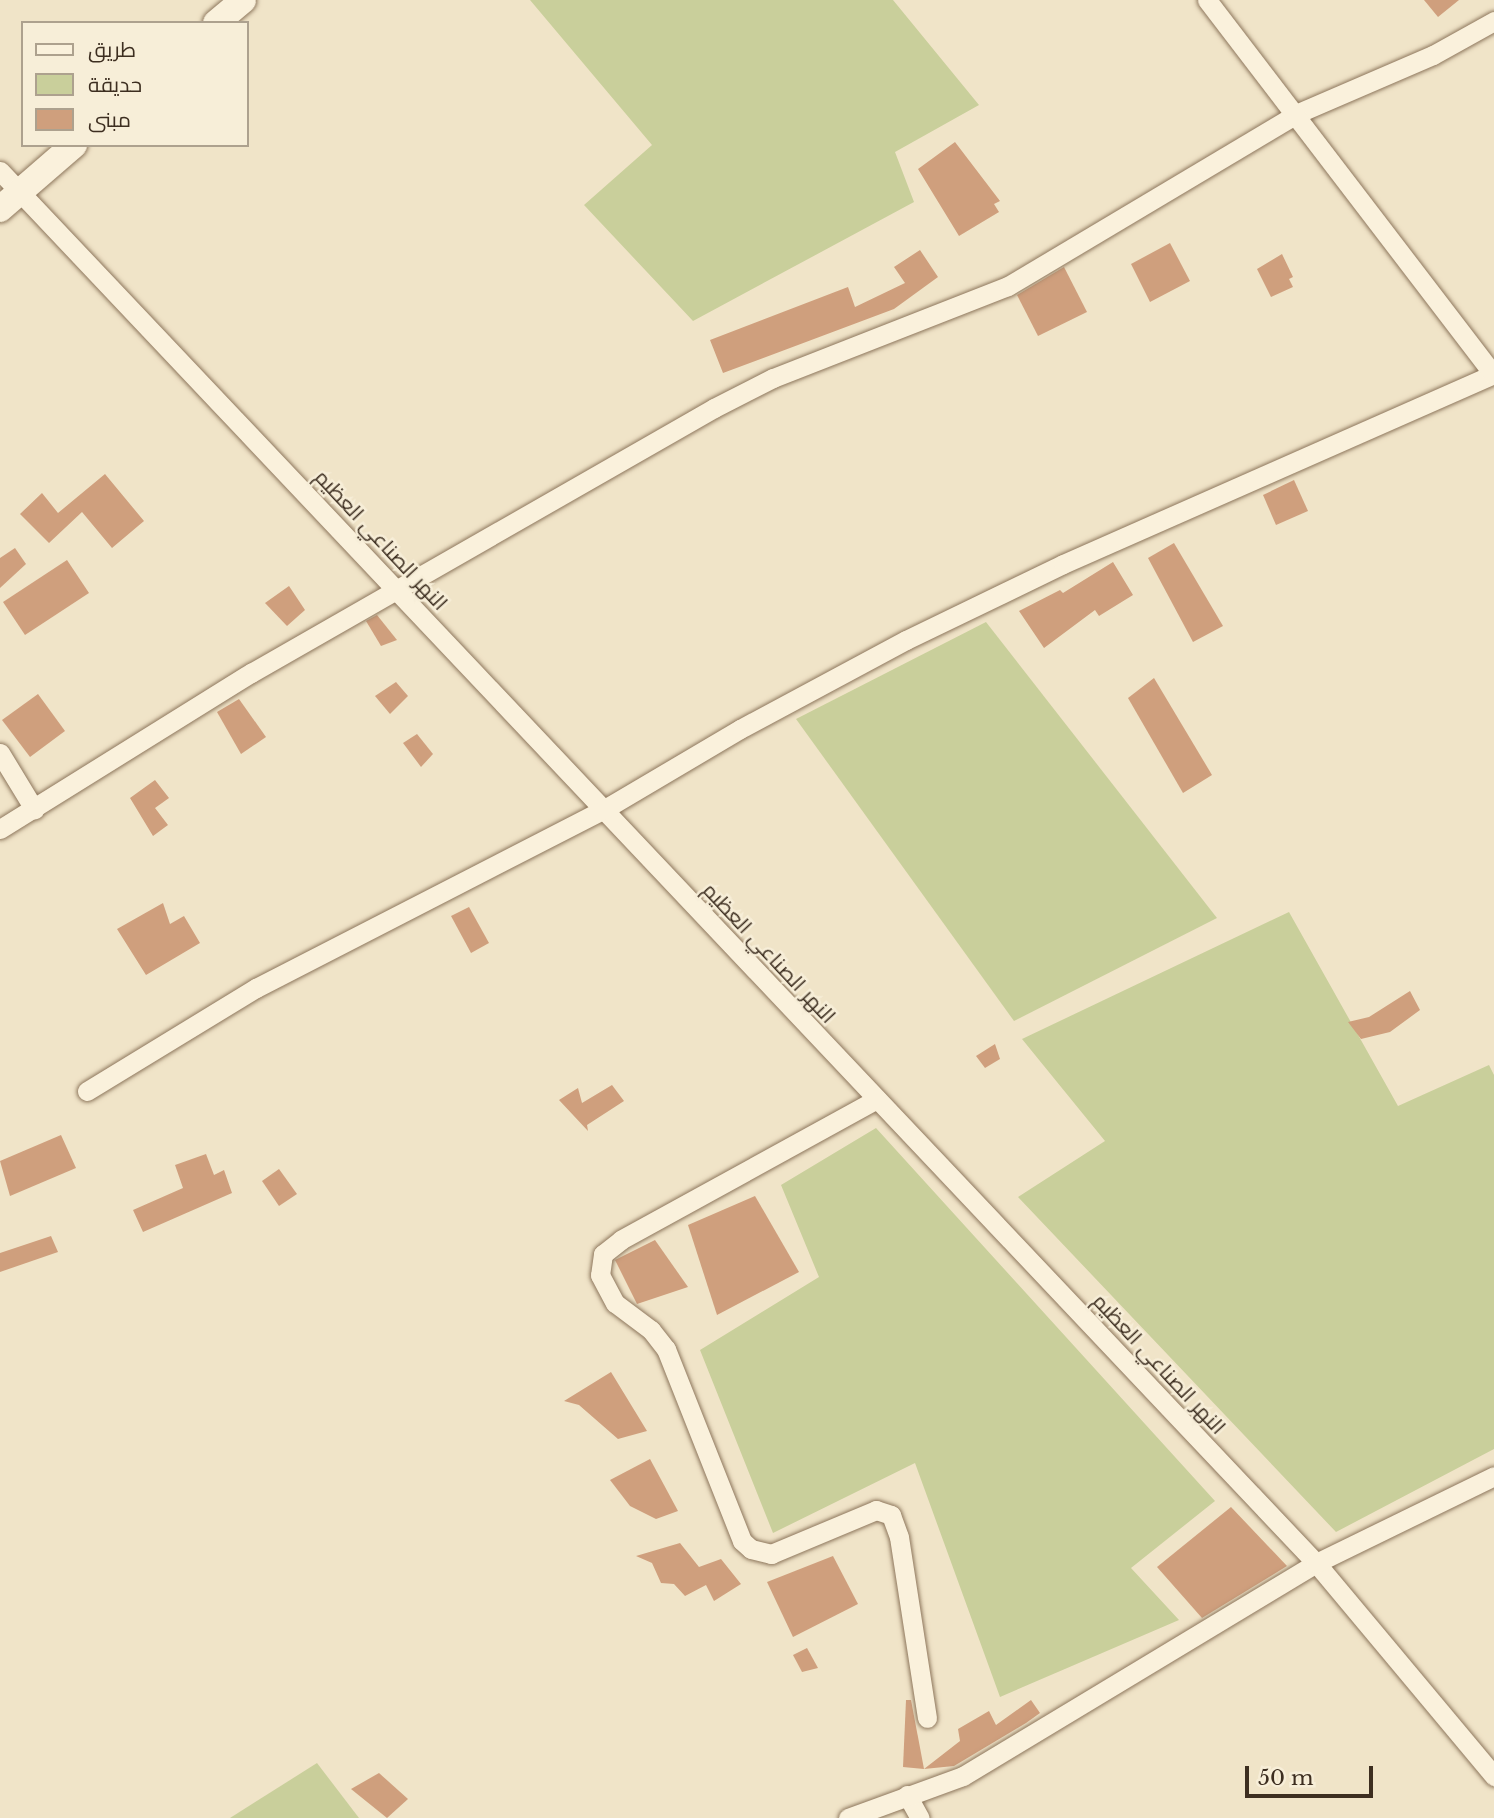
<!DOCTYPE html>
<html>
<head>
<meta charset="utf-8">
<style>
	body { margin:0 }
	#map { position:relative; width:1494px; height:1818px; overflow:hidden; background:#f0e4c8; font-family:"Libre Baskerville",Cairo,serif }
	div>[style] { position:absolute }
	.green>* { inset:0; background:#c9cf9b }
	.building>* { inset:0; background:#cf9f7d }
	.roads { filter:drop-shadow(0 0 2px #8d765c) drop-shadow(0 0 2px #8d765c) }
	.street>* { height:19px; margin:-9.5px; padding:0 9.5px; transform-origin:9.5px; border-radius:9.5px; background:#faf1dc }
	.secondary>* { height:26px; margin:-13px; padding:0 13px; transform-origin:13px; border-radius:13px; background:#faf1dc }
	span { translate:-50% -50%; white-space:nowrap; text-align:center; line-height:1.15; -webkit-text-stroke:5px #f7eed8; paint-order:stroke }
	.street-label { font-size:21px; color:#3d2e20 }
	.legend { position:absolute; left:21px; top:21px; width:228px; height:126px; box-sizing:border-box; background:#f7eed8; border:2px solid #ada18e; margin:0; padding:9px 12px; list-style:none; font-size:21px; color:#3d2e20 }
	.legend li { display:flex; align-items:center; gap:14px; height:35px }
	.legend b { width:35px; border:2px solid #ada18e }
	.scale { position:absolute; left:1245px; top:1766px; width:128px; height:32px; box-sizing:border-box; border:4px solid #3d2e20; border-top:0; padding-left:9px; font-size:21px; line-height:24px; white-space:nowrap; color:#3d2e20; -webkit-text-stroke:5px #f7eed8; paint-order:stroke }
</style>
</head>
<body>
<div id="map">
	<div class="green">
		<div style="clip-path:polygon(530px 0,893px 0,979px 105px,895px 152px,914px 202px,693px 321px,584px 205px,652px 145px)"></div>
		<div style="clip-path:polygon(986px 622px,1217px 918px,1014px 1021px,796px 719px)"></div>
		<div style="clip-path:polygon(1289px 912px,1398px 1106px,1489px 1065px,1494px 1075px,1494px 1449px,1336px 1532px,1018px 1197px,1105px 1141px,1022px 1039px)"></div>
		<div style="clip-path:polygon(876px 1128px,1215px 1501px,1131px 1568px,1179px 1620px,1000px 1697px,915px 1463px,773px 1533px,700px 1350px,819px 1277px,781px 1185px)"></div>
		<div style="clip-path:polygon(317px 1763px,359px 1818px,230px 1818px)"></div>
	</div>
	<div class="building">
		<div style="clip-path:polygon(1424px 0,1459px 0,1438px 17px)"></div>
		<div style="clip-path:polygon(955px 142px,1000px 201px,994px 204px,999px 212px,959px 236px,918px 169px)"></div>
		<div style="clip-path:polygon(1170px 243px,1190px 281px,1150px 302px,1131px 264px)"></div>
		<div style="clip-path:polygon(920px 250px,938px 277px,894px 309px,723px 373px,710px 340px,848px 287px,855px 307px,905px 283px,894px 267px)"></div>
		<div style="clip-path:polygon(1282px 254px,1293px 277px,1289px 279px,1293px 287px,1271px 297px,1257px 269px)"></div>
		<div style="clip-path:polygon(1064px 267px,1087px 312px,1038px 336px,1017px 295px)"></div>
		<div style="clip-path:polygon(105px 474px,144px 521px,112px 548px,82px 512px,49px 543px,20px 514px,42px 493px,58px 513px)"></div>
		<div style="clip-path:polygon(1294px 480px,1308px 511px,1276px 525px,1263px 495px)"></div>
		<div style="clip-path:polygon(1174px 543px,1223px 626px,1193px 642px,1148px 558px)"></div>
		<div style="clip-path:polygon(15px 548px,26px 564px,0 588px,0 558px)"></div>
		<div style="clip-path:polygon(67px 560px,89px 593px,25px 635px,3px 602px)"></div>
		<div style="clip-path:polygon(1113px 562px,1133px 595px,1099px 616px,1095px 610px,1044px 648px,1019px 611px,1060px 590px,1063px 593px)"></div>
		<div style="clip-path:polygon(289px 586px,305px 610px,287px 626px,265px 603px)"></div>
		<div style="clip-path:polygon(377px 615px,397px 640px,381px 646px,366px 621px)"></div>
		<div style="clip-path:polygon(1154px 678px,1212px 775px,1183px 793px,1128px 698px)"></div>
		<div style="clip-path:polygon(396px 682px,408px 696px,390px 714px,375px 696px)"></div>
		<div style="clip-path:polygon(38px 694px,65px 731px,30px 757px,2px 720px)"></div>
		<div style="clip-path:polygon(239px 699px,266px 737px,241px 754px,217px 712px)"></div>
		<div style="clip-path:polygon(417px 734px,433px 754px,421px 767px,403px 743px)"></div>
		<div style="clip-path:polygon(155px 780px,169px 798px,155px 808px,168px 825px,153px 836px,130px 798px)"></div>
		<div style="clip-path:polygon(163px 903px,170px 924px,184px 916px,200px 943px,146px 975px,117px 929px)"></div>
		<div style="clip-path:polygon(469px 907px,489px 943px,471px 953px,451px 916px)"></div>
		<div style="clip-path:polygon(1410px 991px,1420px 1010px,1390px 1032px,1361px 1039px,1348px 1022px,1369px 1017px)"></div>
		<div style="clip-path:polygon(995px 1044px,1000px 1059px,985px 1068px,976px 1056px)"></div>
		<div style="clip-path:polygon(612px 1085px,624px 1101px,587px 1125px,588px 1131px,559px 1100px,578px 1088px,582px 1103px)"></div>
		<div style="clip-path:polygon(61px 1135px,76px 1168px,10px 1196px,0 1161px)"></div>
		<div style="clip-path:polygon(206px 1154px,214px 1175px,224px 1170px,232px 1193px,143px 1232px,133px 1210px,183px 1188px,175px 1165px)"></div>
		<div style="clip-path:polygon(279px 1169px,297px 1194px,279px 1206px,262px 1181px)"></div>
		<div style="clip-path:polygon(755px 1196px,799px 1272px,717px 1315px,688px 1225px)"></div>
		<div style="clip-path:polygon(51px 1236px,58px 1252px,0 1272px,0 1253px)"></div>
		<div style="clip-path:polygon(655px 1240px,688px 1287px,637px 1304px,615px 1260px)"></div>
		<div style="clip-path:polygon(611px 1372px,647px 1431px,618px 1439px,579px 1405px,564px 1401px)"></div>
		<div style="clip-path:polygon(650px 1459px,678px 1511px,656px 1519px,630px 1506px,610px 1480px)"></div>
		<div style="clip-path:polygon(1231px 1507px,1287px 1566px,1202px 1618px,1157px 1567px)"></div>
		<div style="clip-path:polygon(680px 1543px,699px 1567px,721px 1559px,741px 1584px,714px 1601px,706px 1585px,685px 1596px,674px 1584px,661px 1583px,652px 1563px,636px 1556px)"></div>
		<div style="clip-path:polygon(833px 1556px,858px 1604px,793px 1637px,767px 1582px)"></div>
		<div style="clip-path:polygon(807px 1648px,818px 1668px,802px 1672px,793px 1655px)"></div>
		<div style="clip-path:polygon(906px 1700px,911px 1700px,924px 1769px,903px 1767px)"></div>
		<div style="clip-path:polygon(1031px 1700px,1040px 1713px,1026px 1723px,954px 1766px,924px 1769px,960px 1741px,958px 1729px,989px 1711px,996px 1725px)"></div>
		<div style="clip-path:polygon(379px 1773px,408px 1799px,387px 1818px,351px 1789px)"></div>
	</div>
	<div class="roads">
		<div class="street">
			<div style="left:0;top:171px;width:1916px;rotate:46.61deg"></div>
			<div style="left:1316px;top:1563px;width:278px;rotate:50.1deg"></div>
			<div style="left:0;top:753px;width:66px;rotate:58.7deg"></div>
			<div style="left:0;top:829px;width:296px;rotate:-31.9deg"></div>
			<div style="left:251px;top:673px;width:533px;rotate:-29.78deg"></div>
			<div style="left:714px;top:408px;width:66px;rotate:-27deg"></div>
			<div style="left:773px;top:378px;width:252px;rotate:-21.4deg"></div>
			<div style="left:1008px;top:286px;width:335px;rotate:-30.8deg"></div>
			<div style="left:1296px;top:114px;width:149px;rotate:-23.3deg"></div>
			<div style="left:1433px;top:55px;width:70px;rotate:-29.1deg"></div>
			<div style="left:87px;top:1091px;width:198px;rotate:-31.4deg"></div>
			<div style="left:256px;top:988px;width:390px;rotate:-27.2deg"></div>
			<div style="left:603px;top:810px;width:159px;rotate:-30.6deg"></div>
			<div style="left:740px;top:729px;width:188px;rotate:-28.2deg"></div>
			<div style="left:906px;top:640px;width:174px;rotate:-25.8deg"></div>
			<div style="left:1063px;top:564px;width:470px;rotate:-23.8deg"></div>
			<div style="left:1493px;top:374px;width:471px;rotate:-127.4deg"></div>
			<div style="left:877px;top:1099px;width:292px;rotate:151.2deg"></div>
			<div style="left:621px;top:1240px;width:23px;rotate:142deg"></div>
			<div style="left:603px;top:1254px;width:21px;rotate:98deg"></div>
			<div style="left:600px;top:1275px;width:32px;rotate:62deg"></div>
			<div style="left:615px;top:1303px;width:45px;rotate:36.9deg"></div>
			<div style="left:651px;top:1330px;width:24px;rotate:52deg"></div>
			<div style="left:666px;top:1349px;width:206px;rotate:68.4deg"></div>
			<div style="left:742px;top:1541px;width:12px;rotate:42deg"></div>
			<div style="left:751px;top:1549px;width:21px;rotate:14deg"></div>
			<div style="left:771px;top:1554px;width:114px;rotate:-22.7deg"></div>
			<div style="left:876px;top:1510px;width:16px;rotate:18deg"></div>
			<div style="left:891px;top:1515px;width:23px;rotate:70deg"></div>
			<div style="left:899px;top:1537px;width:183px;rotate:81.2deg"></div>
			<div style="left:907px;top:1795px;width:26px;rotate:61deg"></div>
			<div style="left:848px;top:1818px;width:122px;rotate:-20.1deg"></div>
			<div style="left:963px;top:1776px;width:412px;rotate:-31.1deg"></div>
			<div style="left:1316px;top:1563px;width:198px;rotate:-26deg"></div>
		</div>
		<div class="secondary">
			<div style="left:216px;top:23px;width:35px;rotate:-40deg"></div>
			<div style="left:0;top:209px;width:98px;rotate:-40.9deg"></div>
		</div>
	</div>
	<div class="street-label">
		<span style="left:381px;top:540px;rotate:47deg">النهر الصناعي العظيم</span>
		<span style="left:769px;top:953px;rotate:47deg">النهر الصناعي العظيم</span>
		<span style="left:1159px;top:1364px;rotate:47deg">النهر الصناعي العظيم</span>
	</div>
	<ul class="legend">
	<li><b style="height:9px;background:#faf1dc"></b>طريق</li>
	<li><b style="height:19px;background:#c9cf9b"></b>حديقة</li>
	<li><b style="height:19px;background:#cf9f7d"></b>مبنى</li>
	</ul>
	<div class="scale">50 m</div>
</div>
</body>
</html>
